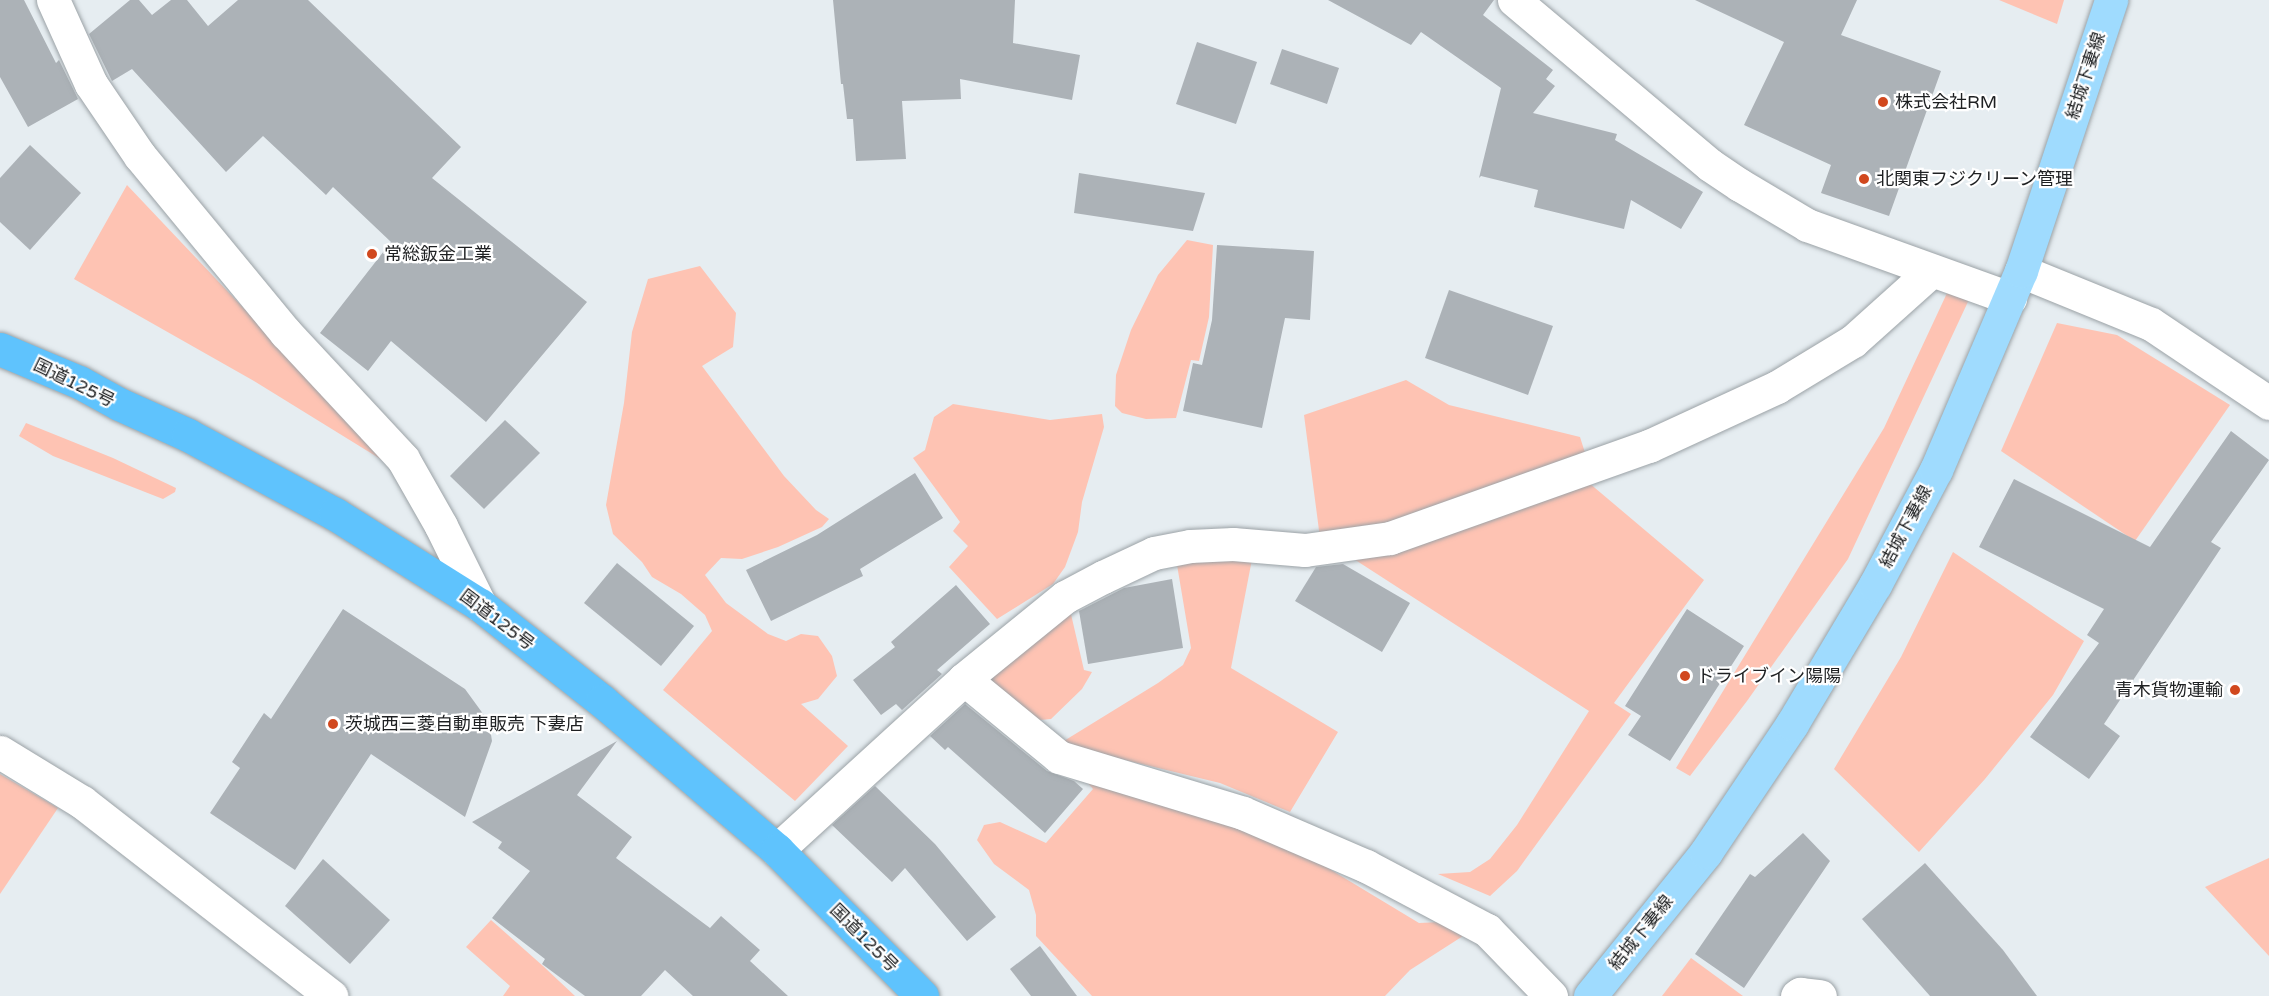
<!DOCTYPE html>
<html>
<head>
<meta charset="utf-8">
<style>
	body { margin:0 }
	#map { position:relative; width:2269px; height:996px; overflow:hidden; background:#e6edf1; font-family:"Varela Round","Noto Sans JP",sans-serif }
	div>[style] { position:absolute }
	.green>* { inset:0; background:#fec3b3 }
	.building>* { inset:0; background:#acb2b7 }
	.roads { filter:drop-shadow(0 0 2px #9ba2a6) drop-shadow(0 0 2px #9ba2a6) }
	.minor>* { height:33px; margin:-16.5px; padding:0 16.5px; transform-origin:16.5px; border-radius:16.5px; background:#fff }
	.major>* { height:33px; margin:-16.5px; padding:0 16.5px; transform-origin:16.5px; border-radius:16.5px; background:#9fdbfe }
	.highway>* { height:33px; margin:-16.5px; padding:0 16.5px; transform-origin:16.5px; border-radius:16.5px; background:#5fc3fd }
	.dots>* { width:16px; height:16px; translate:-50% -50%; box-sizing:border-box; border:3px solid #fff; border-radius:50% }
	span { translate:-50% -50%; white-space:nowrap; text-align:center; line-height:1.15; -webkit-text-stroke:4.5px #fff; paint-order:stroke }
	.street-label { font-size:18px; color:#1e2022 }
	.poi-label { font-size:18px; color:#1e2022 }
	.left { translate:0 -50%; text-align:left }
	.right { translate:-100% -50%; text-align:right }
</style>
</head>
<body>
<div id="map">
	<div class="green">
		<div style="clip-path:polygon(1999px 0,2064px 0,2057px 24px)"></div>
		<div style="clip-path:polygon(127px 185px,395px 468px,254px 381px,74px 279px)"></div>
		<div style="clip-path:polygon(1187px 240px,1213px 245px,1209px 317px,1199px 361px,1191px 360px,1176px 418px,1146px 419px,1122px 413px,1115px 406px,1116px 375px,1131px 330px,1158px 275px)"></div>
		<div style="clip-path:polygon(700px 266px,736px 313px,733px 347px,702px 366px,784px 476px,816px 510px,829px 519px,822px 527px,778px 547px,742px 559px,721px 558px,705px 575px,726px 603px,768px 634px,786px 641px,801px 634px,818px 636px,832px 656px,837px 676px,818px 699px,801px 704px,848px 746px,795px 801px,663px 690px,712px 631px,705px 615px,681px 594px,652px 577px,642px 562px,613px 534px,606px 505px,624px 403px,632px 332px,648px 279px)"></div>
		<div style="clip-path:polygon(1948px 291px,1973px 291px,1848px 559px,1747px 701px,1690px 776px,1676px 768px,1884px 428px)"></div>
		<div style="clip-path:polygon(2057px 323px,2117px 335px,2230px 405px,2135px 541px,2001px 451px)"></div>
		<div style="clip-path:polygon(1406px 380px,1449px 405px,1580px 437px,1587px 459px,1442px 512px,1320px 538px,1304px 415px)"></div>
		<div style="clip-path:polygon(953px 404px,1050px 420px,1102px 414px,1104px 427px,1082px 502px,1078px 532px,1065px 567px,1053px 584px,997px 619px,949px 567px,968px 546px,953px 531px,960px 522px,913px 458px,925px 450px,934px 417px)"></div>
		<div style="clip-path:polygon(26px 423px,113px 458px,176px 488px,175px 492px,163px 499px,53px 456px,19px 436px)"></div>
		<div style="clip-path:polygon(1582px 477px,1704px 580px,1614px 703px,1631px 714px,1517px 871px,1490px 896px,1438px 874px,1470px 872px,1490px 859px,1517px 825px,1589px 711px,1343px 552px)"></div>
		<div style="clip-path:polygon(1254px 549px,1231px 668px,1338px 732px,1290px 812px,1220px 783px,1059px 744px,1158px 683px,1183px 665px,1191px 648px,1175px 553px)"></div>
		<div style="clip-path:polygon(1953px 552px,2084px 641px,2053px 695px,1985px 779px,1919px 852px,1834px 769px,1901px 657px)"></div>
		<div style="clip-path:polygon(1070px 610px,1084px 670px,1092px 672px,1082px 689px,1051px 719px,1030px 721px,979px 679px)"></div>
		<div style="clip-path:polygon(0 774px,58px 808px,0 894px)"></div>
		<div style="clip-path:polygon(1081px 775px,1162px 799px,1308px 856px,1419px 923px,1441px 922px,1463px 936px,1410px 970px,1385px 996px,1092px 996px,1036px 936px,1036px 915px,1029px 890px,994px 864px,977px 840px,984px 825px,1000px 822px,1046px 843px,1093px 789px)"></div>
		<div style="clip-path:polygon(2269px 858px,2269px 956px,2205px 887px)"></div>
		<div style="clip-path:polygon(491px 920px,543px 966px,575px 996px,503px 996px,510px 986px,466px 947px)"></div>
		<div style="clip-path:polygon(1691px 958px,1743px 996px,1662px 996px)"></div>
	</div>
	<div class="building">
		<div style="clip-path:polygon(0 0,24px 0,56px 63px,59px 60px,78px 99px,28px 127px,0 77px)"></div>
		<div style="clip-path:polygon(130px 0,139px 0,152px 15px,171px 0,187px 0,208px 26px,238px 0,308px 0,461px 147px,432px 178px,587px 302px,486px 422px,391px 341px,368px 371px,320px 333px,391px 242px,333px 187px,326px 195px,263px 136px,226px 172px,132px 69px,112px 81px,89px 34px)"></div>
		<div style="clip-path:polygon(833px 0,1015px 0,1013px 43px,1080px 55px,1072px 100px,960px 79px,961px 99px,902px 101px,906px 159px,856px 161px,853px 119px,847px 119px,843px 84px,841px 84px)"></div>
		<div style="clip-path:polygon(1328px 0,1494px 0,1483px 15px,1553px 70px,1546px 79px,1555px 86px,1533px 113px,1617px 134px,1615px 140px,1703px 192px,1681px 229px,1631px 200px,1624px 229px,1534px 207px,1538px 190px,1481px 176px,1479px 178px,1501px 88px,1421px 32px,1411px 45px)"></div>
		<div style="clip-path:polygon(1695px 0,1857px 0,1841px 35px,1941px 71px,1889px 216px,1821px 193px,1831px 165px,1744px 125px,1784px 42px)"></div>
		<div style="clip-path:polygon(1197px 42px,1257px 62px,1236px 124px,1176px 104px)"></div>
		<div style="clip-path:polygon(1282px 49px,1339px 68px,1327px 104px,1270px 84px)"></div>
		<div style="clip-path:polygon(30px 145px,81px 193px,30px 250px,0 222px,0 178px)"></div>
		<div style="clip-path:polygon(1079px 173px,1205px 193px,1193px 231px,1074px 213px)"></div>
		<div style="clip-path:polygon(1217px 245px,1314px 251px,1310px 320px,1285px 318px,1262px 428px,1183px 411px,1193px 363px,1202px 365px,1212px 320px)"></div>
		<div style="clip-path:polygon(1449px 290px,1553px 326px,1528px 395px,1425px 358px)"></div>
		<div style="clip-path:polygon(505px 420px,540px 453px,484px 509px,450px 476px)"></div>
		<div style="clip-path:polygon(2231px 431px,2269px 460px,2211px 542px,2221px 548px,2104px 724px,2120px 736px,2089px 779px,2030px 737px,2099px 643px,2087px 635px,2104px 609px,1979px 547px,2014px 479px,2150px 547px)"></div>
		<div style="clip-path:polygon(915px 473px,943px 518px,860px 569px,863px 576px,771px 621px,746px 570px,817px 535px)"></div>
		<div style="clip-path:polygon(617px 563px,694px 626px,661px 666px,584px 603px)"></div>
		<div style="clip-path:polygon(1343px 564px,1410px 603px,1382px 652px,1295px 601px,1316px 567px)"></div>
		<div style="clip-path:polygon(1172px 579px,1183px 648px,1088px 664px,1079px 611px,1124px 588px)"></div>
		<div style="clip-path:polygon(956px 585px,990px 624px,937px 670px,942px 674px,902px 710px,896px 704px,881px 715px,853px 680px,895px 647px,891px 642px)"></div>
		<div style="clip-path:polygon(343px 609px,465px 689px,489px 722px,492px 741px,465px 817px,371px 754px,295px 870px,210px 813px,240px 768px,232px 762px,264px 713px,271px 719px)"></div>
		<div style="clip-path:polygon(1687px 609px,1744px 646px,1670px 761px,1628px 735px,1641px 716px,1625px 706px)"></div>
		<div style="clip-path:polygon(965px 704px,1047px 771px,1074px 781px,1083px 789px,1045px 833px,948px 747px,945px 750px,930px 736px)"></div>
		<div style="clip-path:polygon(617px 741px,577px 795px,632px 837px,616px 858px,710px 928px,721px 916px,760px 950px,750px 961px,788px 996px,693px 996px,665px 970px,641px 996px,585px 996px,542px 964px,545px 959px,492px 918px,530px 871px,498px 848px,502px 842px,472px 822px)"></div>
		<div style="clip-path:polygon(875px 786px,935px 844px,996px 917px,967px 941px,905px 868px,892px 882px,832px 825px)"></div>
		<div style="clip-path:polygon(1803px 833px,1830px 861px,1744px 988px,1695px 954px,1750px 874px,1755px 877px)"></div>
		<div style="clip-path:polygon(323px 859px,390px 920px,350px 964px,285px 906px)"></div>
		<div style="clip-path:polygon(1925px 863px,2003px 950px,2037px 996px,1930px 996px,1862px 919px)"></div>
		<div style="clip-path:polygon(1040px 946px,1077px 996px,1031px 996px,1010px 969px)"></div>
	</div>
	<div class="roads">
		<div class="minor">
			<div style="left:53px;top:0;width:92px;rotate:65.7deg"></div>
			<div style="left:91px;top:84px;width:87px;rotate:55.8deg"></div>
			<div style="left:140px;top:156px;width:229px;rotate:50.5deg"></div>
			<div style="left:286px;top:333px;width:172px;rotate:47.1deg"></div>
			<div style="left:403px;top:459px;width:77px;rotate:60.4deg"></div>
			<div style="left:441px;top:526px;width:88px;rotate:63.7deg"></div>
			<div style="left:1514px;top:0;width:256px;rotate:40.1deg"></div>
			<div style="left:1710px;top:165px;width:36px;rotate:34deg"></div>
			<div style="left:1740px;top:185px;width:78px;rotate:30.8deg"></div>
			<div style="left:1807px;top:225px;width:216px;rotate:19.8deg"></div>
			<div style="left:2021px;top:271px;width:140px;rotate:22.2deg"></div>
			<div style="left:2151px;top:324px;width:142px;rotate:33.8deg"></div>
			<div style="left:964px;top:679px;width:123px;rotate:39.4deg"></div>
			<div style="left:1059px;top:757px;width:192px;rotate:16.9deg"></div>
			<div style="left:1243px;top:813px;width:134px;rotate:23.3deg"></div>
			<div style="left:1366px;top:866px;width:137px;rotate:27.9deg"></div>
			<div style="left:1487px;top:930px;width:92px;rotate:45.9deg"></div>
			<div style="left:0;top:752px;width:96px;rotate:31.4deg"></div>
			<div style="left:82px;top:802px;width:316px;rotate:37.9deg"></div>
			<div style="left:777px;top:850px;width:253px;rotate:-42.4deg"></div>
			<div style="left:964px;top:679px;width:130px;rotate:-39.1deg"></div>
			<div style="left:1065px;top:597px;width:43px;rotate:-27.8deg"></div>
			<div style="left:1103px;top:577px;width:56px;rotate:-25.2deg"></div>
			<div style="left:1154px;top:553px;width:37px;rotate:-11deg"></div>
			<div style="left:1190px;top:546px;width:43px;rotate:-2.7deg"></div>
			<div style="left:1233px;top:544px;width:72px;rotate:4.8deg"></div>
			<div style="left:1305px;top:550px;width:86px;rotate:-8deg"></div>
			<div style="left:1390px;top:538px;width:275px;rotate:-19.6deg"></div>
			<div style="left:1649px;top:446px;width:141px;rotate:-24.7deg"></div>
			<div style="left:1777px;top:387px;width:89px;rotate:-31.2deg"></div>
			<div style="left:1853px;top:341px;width:105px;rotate:-41.9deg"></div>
			<div style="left:1797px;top:996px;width:4px;rotate:-34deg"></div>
			<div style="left:1800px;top:994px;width:20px;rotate:6deg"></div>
		</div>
		<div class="major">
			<div style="left:1590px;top:996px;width:185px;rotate:-51.1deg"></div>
			<div style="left:1706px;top:852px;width:154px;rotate:-56.1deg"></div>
			<div style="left:1792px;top:724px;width:162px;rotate:-59.2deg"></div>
			<div style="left:1875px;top:585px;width:130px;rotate:-62.1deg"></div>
			<div style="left:1936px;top:470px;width:216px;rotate:-66.9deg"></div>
			<div style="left:2021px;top:271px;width:286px;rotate:-71.6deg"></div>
		</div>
		<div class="highway">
			<div style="left:0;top:349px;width:86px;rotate:22.7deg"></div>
			<div style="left:79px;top:382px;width:46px;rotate:28.8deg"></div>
			<div style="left:119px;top:404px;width:76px;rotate:24.2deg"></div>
			<div style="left:188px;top:435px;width:167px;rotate:28.3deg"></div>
			<div style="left:335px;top:514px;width:171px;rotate:32.1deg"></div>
			<div style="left:480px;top:605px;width:155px;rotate:38.2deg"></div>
			<div style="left:602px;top:701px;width:230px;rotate:40.4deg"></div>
			<div style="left:777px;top:850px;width:206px;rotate:45.2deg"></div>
		</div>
	</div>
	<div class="dots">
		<div style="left:1883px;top:102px;background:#d1481e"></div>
		<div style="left:1864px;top:179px;background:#d1481e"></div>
		<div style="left:372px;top:254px;background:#d1481e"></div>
		<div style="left:1685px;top:676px;background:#d1481e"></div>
		<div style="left:2235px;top:690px;background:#d1481e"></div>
		<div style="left:333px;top:724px;background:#d1481e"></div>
	</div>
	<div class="street-label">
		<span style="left:2086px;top:76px;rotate:-72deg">結城下妻線</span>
		<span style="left:74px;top:383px;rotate:26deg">国道125号</span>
		<span style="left:1906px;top:527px;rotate:-62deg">結城下妻線</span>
		<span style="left:497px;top:620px;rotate:37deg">国道125号</span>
		<span style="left:1641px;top:933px;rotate:-51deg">結城下妻線</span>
		<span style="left:864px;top:938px;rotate:45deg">国道125号</span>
	</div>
	<div class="poi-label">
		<span class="left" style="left:1895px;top:102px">株式会社RM</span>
		<span class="left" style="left:1876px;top:179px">北関東フジクリーン管理</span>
		<span class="left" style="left:384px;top:254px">常総鈑金工業</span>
		<span class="left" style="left:1697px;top:676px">ドライブイン陽陽</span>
		<span class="right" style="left:2223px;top:690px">青木貨物運輸</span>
		<span class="left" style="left:345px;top:724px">茨城西三菱自動車販売 下妻店</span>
	</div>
</div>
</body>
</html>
